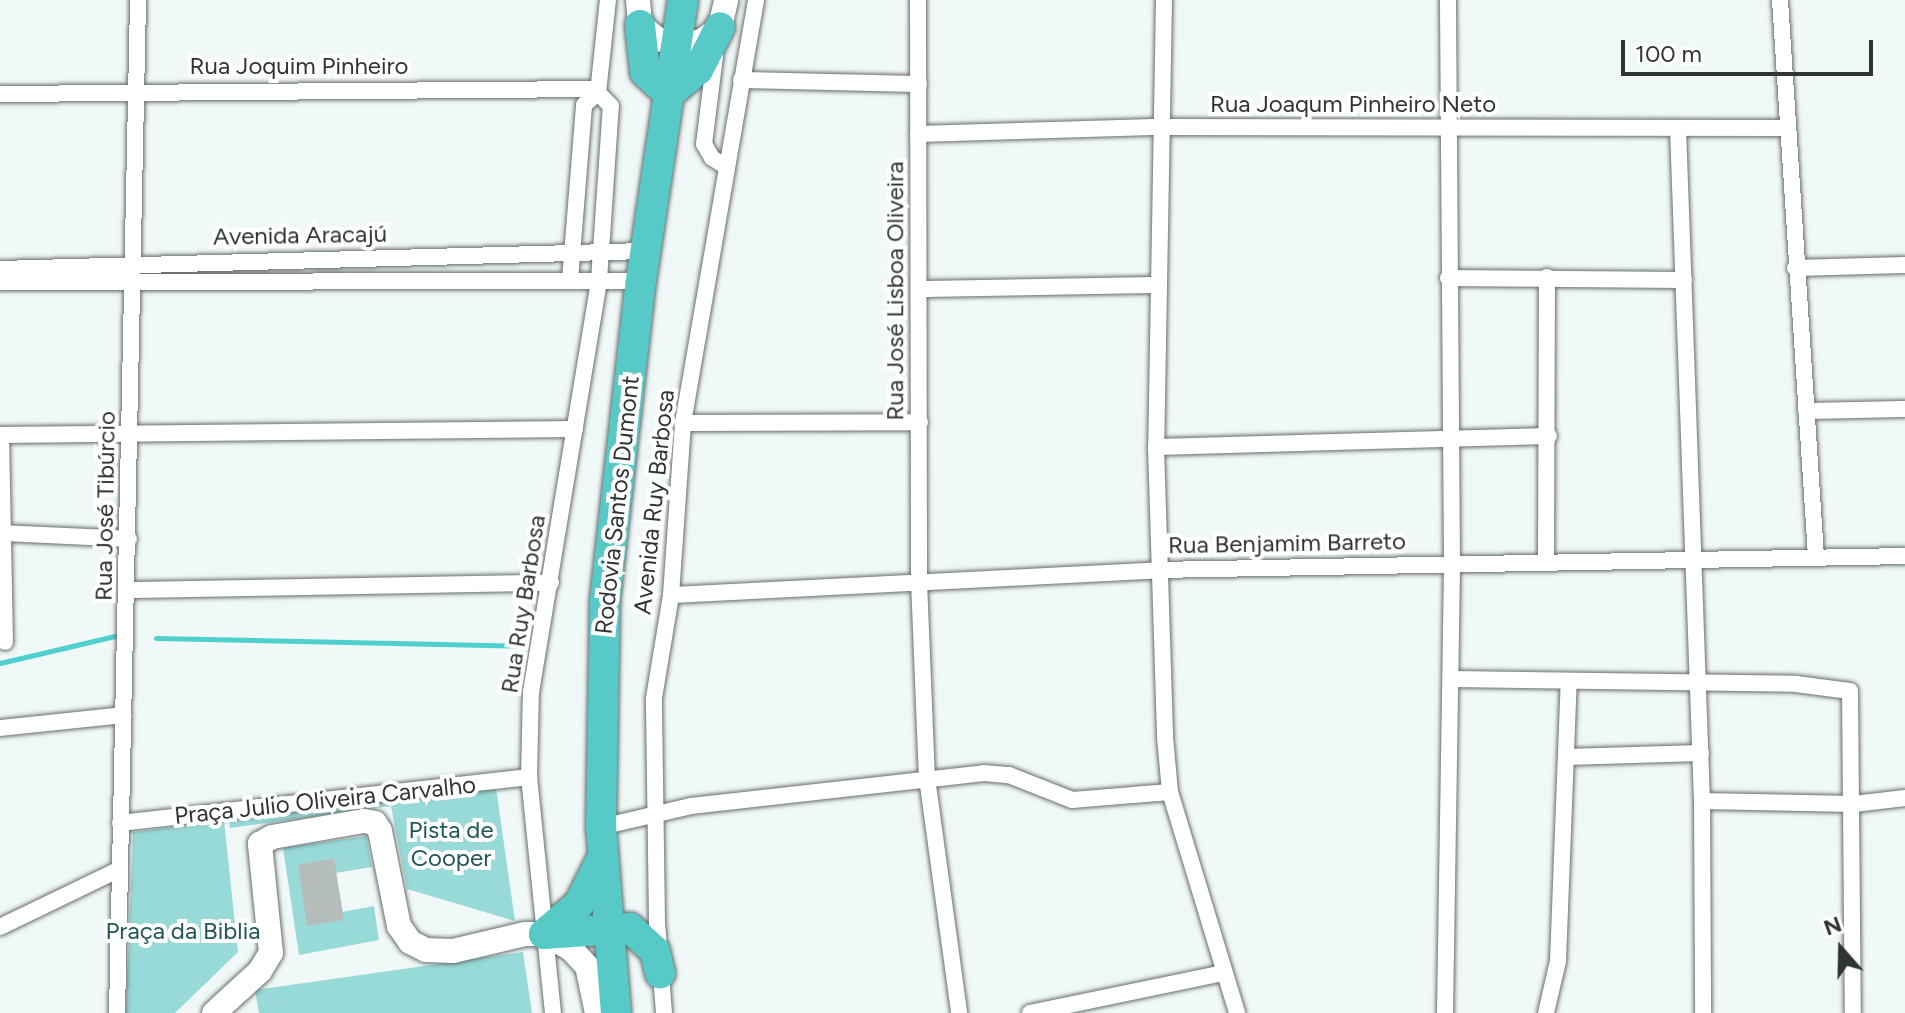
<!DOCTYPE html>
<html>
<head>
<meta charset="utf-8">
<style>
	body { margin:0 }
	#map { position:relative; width:1905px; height:1013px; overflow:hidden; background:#f1f8f8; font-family:Figtree,sans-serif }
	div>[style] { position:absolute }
	.green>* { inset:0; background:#97dad8 }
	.stream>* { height:5px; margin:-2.5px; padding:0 2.5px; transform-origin:2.5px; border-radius:2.5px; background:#4fd0cd }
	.building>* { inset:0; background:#b5bcbc }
	.roads { filter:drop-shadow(0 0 2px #676d6d) drop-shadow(0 0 2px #676d6d) }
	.street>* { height:16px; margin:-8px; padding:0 8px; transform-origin:8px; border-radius:8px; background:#fff }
	.secondary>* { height:24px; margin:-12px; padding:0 12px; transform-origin:12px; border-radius:12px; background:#fff }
	.highway>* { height:30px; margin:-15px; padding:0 15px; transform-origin:15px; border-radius:15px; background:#57c9c7 }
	span { translate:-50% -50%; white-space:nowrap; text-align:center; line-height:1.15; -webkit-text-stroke:8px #fff; paint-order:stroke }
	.street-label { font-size:24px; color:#313434 }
	.park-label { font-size:24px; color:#205655 }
	.north { position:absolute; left:1801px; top:909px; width:80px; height:80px; -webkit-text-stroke:6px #fff; paint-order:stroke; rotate:340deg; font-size:22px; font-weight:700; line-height:32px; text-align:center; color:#313434 }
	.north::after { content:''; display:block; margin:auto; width:28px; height:36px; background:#313434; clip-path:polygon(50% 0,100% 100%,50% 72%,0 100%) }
	.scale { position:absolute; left:1621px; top:40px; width:252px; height:36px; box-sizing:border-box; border:4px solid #313434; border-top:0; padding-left:10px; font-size:24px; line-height:28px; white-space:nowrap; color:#313434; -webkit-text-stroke:6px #fff; paint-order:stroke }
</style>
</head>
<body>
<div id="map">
	<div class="green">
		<div style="clip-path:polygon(495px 781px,515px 921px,407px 889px,391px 806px,230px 828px,229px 819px)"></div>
		<div style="clip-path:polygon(224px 821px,238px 952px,175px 1013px,126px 1013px,133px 832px)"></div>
		<div style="clip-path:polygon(366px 836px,372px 867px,335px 873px,333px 858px,298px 866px,342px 912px,374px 906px,379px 940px,299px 955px,283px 848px)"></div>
		<div style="clip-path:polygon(523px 952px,532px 1013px,259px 1013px,255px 990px)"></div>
	</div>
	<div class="stream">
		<div style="left:156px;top:638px;width:367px;rotate:1.2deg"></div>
		<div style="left:0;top:663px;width:118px;rotate:-13.2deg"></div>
	</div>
	<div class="building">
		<div style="clip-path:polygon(334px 858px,344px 920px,307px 926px,298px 865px)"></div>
	</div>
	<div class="roads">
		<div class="street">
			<div style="left:918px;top:0;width:581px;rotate:89.9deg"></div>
			<div style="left:919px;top:581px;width:197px;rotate:87.7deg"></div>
			<div style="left:927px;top:778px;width:237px;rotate:82.2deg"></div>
			<div style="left:1164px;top:0;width:447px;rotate:91deg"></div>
			<div style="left:1156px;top:447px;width:290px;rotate:88.2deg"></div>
			<div style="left:1165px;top:737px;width:55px;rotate:84.8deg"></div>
			<div style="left:1170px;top:792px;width:231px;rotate:73.1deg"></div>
			<div style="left:1780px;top:0;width:558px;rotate:86.3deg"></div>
			<div style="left:715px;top:56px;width:89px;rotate:97.1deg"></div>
			<div style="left:704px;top:144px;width:16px;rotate:60deg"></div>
			<div style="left:712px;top:158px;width:17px;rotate:31deg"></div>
			<div style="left:741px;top:80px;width:178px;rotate:1.3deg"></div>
			<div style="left:0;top:94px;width:598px;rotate:-0.48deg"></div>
			<div style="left:1678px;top:128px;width:673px;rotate:87.96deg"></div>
			<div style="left:1702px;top:801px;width:212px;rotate:89.7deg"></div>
			<div style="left:918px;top:134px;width:243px;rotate:-1.7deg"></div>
			<div style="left:1161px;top:127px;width:626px;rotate:0.09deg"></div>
			<div style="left:1795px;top:268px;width:110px;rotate:-1.6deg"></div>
			<div style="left:0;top:269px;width:645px;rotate:-1.6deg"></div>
			<div style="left:1448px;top:278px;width:236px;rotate:0.5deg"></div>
			<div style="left:570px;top:280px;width:176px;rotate:-85.4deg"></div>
			<div style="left:584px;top:105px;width:18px;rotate:-41deg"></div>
			<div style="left:598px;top:93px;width:94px;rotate:-83.9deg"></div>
			<div style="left:0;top:282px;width:641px;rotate:-0.09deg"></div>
			<div style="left:919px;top:289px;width:240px;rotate:-1deg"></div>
			<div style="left:1806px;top:411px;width:99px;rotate:-1.2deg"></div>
			<div style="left:683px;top:423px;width:237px;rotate:-0.2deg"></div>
			<div style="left:0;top:435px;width:575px;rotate:-0.6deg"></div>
			<div style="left:1px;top:435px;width:207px;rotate:88.9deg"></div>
			<div style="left:1156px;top:447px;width:393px;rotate:-1.6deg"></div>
			<div style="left:2px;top:533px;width:127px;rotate:2.7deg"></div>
			<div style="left:1546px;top:563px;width:286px;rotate:-89.8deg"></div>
			<div style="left:129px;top:590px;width:422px;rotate:-1deg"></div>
			<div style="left:671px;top:595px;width:487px;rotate:-2.9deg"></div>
			<div style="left:1157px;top:570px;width:748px;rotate:-1.07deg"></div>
			<div style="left:1451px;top:679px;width:345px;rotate:0.8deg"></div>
			<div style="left:1796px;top:684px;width:54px;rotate:7.4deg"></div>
			<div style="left:1850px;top:691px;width:322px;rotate:89.5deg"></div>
			<div style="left:0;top:728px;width:124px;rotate:-6deg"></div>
			<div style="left:1566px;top:757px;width:135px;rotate:-1.7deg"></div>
			<div style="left:1702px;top:801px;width:152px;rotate:1.1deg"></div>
			<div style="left:1854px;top:804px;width:51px;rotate:-6.7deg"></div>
			<div style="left:120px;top:823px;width:412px;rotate:-6.4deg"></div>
			<div style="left:601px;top:827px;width:92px;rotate:-13.1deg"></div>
			<div style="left:691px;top:806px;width:295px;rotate:-6.4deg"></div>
			<div style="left:984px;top:773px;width:25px;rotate:5deg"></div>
			<div style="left:1009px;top:775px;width:68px;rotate:21.6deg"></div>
			<div style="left:1072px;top:800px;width:98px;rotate:-4.7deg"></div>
			<div style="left:0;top:927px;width:133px;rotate:-25.8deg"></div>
			<div style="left:117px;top:1013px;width:1013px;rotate:-88.81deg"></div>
			<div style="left:553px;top:1013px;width:237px;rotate:-95.8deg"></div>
			<div style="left:529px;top:777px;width:85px;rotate:-88.7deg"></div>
			<div style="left:531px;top:692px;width:418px;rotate:-80.6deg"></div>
			<div style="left:599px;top:280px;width:174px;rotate:-86.1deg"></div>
			<div style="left:611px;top:106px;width:18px;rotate:-135deg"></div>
			<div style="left:664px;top:1013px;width:91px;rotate:-94.4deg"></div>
			<div style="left:657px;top:922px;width:224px;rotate:-90.8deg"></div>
			<div style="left:654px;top:698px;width:104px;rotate:-80.6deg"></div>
			<div style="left:671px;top:595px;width:172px;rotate:-86deg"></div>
			<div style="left:683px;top:423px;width:429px;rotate:-80.2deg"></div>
			<div style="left:1030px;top:1013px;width:198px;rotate:-11.7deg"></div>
			<div style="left:1445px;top:1013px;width:450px;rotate:-89.1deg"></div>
			<div style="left:1452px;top:563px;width:563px;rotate:-90.41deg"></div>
			<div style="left:1546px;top:1013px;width:53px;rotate:-77deg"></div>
			<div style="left:1558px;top:961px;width:280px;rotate:-87.8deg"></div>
		</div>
		<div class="secondary">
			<div style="left:638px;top:0;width:25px;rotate:85deg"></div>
			<div style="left:640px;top:25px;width:22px;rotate:39deg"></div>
			<div style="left:657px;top:39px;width:29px;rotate:10deg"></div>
			<div style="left:686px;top:44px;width:16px;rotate:-11deg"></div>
			<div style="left:702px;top:41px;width:23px;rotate:-38deg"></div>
			<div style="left:720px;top:27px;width:28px;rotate:-77deg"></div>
			<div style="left:214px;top:1013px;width:62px;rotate:-42.4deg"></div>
			<div style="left:260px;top:971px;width:21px;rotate:-59deg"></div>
			<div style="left:271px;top:953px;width:110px;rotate:-95.8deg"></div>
			<div style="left:260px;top:844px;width:14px;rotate:-30deg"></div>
			<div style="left:272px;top:837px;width:93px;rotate:-9.9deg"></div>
			<div style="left:364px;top:821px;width:11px;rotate:10deg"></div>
			<div style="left:375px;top:823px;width:9px;rotate:58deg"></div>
			<div style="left:380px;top:831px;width:97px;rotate:78.7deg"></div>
			<div style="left:399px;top:926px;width:19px;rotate:55deg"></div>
			<div style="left:410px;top:942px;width:18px;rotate:27deg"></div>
			<div style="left:426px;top:950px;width:27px;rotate:2deg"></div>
			<div style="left:453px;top:951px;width:74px;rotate:-13.3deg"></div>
			<div style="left:525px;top:934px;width:19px"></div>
			<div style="left:544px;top:934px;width:31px;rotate:29deg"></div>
			<div style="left:571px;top:949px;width:23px;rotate:47deg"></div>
			<div style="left:587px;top:966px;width:48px;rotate:78deg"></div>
		</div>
		<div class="highway">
			<div style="left:640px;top:25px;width:47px;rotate:83.9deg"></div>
			<div style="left:645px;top:72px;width:33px;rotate:43deg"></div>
			<div style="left:669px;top:94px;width:38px;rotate:-40deg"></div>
			<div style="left:698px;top:70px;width:48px;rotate:-62.9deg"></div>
			<div style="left:544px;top:934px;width:86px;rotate:-4deg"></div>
			<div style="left:630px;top:928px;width:34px;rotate:43deg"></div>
			<div style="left:655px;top:951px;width:23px;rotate:77deg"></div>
			<div style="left:544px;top:934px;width:46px;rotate:-40.6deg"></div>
			<div style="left:579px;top:904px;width:49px;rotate:-63.4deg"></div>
			<div style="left:616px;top:1013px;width:187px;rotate:-94.6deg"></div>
			<div style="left:601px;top:827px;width:227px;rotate:-89deg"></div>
			<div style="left:605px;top:600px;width:321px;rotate:-83.6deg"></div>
			<div style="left:641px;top:281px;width:284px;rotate:-81.5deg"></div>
		</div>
	</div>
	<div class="street-label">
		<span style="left:299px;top:66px">Rua Joquim Pinheiro</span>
		<span style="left:1353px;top:104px">Rua Joaqum Pinheiro Neto</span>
		<span style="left:300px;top:235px;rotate:-1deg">Avenida Aracajú</span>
		<span style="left:895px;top:291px;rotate:-90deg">Rua José Lisboa Oliveira</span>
		<span style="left:654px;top:502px;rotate:-84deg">Avenida Ruy Barbosa</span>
		<span style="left:617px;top:505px;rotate:-84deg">Rodovia Santos Dumont</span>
		<span style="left:105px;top:506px;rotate:-89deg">Rua José Tibúrcio</span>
		<span style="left:1287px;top:543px;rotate:-1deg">Rua Benjamim Barreto</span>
		<span style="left:523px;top:604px;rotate:-81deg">Rua Ruy Barbosa</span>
		<span style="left:325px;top:800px;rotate:-6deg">Praça Julio Oliveira Carvalho</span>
	</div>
	<div class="park-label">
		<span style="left:451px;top:844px">Pista de<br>Cooper</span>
		<span style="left:183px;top:931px">Praça da Biblia</span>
	</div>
	<div class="north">N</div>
	<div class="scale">100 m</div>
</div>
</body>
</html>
